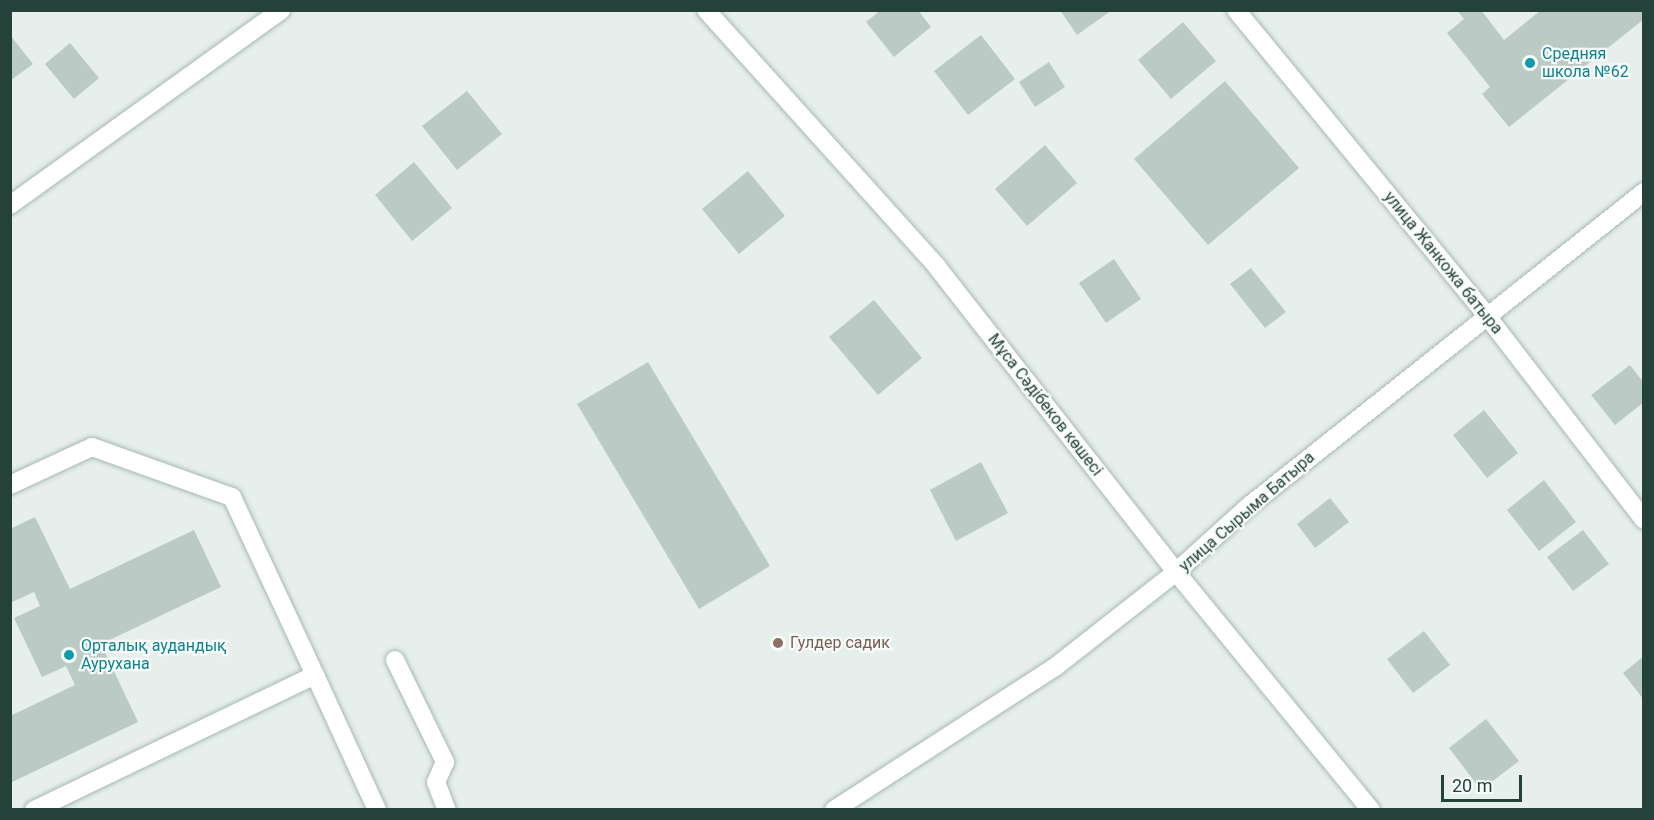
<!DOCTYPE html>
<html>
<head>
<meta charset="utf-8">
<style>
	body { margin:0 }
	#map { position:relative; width:1654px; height:820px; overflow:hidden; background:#e6efeb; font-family:Roboto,sans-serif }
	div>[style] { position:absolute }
	.building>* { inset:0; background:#bbcac4 }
	.roads { filter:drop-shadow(0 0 2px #a8b8b2) drop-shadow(0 0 2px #a8b8b2) }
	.street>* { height:18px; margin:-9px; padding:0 9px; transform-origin:9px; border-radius:9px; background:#fff }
	.secondary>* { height:18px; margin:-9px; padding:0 9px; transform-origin:9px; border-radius:9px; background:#fff }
	.dots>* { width:16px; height:16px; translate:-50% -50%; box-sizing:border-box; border:3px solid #f7fbf9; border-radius:50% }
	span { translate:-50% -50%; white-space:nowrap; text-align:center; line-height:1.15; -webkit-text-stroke:4.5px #f7fbf9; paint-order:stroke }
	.culture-label { font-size:16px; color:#0d838f }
	.left { translate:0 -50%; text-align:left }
	.street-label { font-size:16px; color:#24423a }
	.education-label { font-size:16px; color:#785e54 }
	.frame { position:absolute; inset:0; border:12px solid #24423a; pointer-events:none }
	.scale { position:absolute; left:1441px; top:775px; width:81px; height:27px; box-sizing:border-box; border:3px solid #24423a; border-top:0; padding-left:8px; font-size:18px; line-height:21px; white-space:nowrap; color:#24423a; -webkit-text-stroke:4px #f7fbf9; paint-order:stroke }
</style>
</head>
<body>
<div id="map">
	<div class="building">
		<div style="clip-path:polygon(881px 10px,918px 10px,931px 27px,894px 57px,866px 22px)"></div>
		<div style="clip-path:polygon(1060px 10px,1112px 10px,1077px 35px)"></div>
		<div style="clip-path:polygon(1457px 10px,1481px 10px,1504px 40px,1541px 10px,1644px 10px,1644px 19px,1509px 127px,1482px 94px,1490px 87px,1447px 33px,1464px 19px)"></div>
		<div style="clip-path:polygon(1183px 22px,1216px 61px,1171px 99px,1138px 60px)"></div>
		<div style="clip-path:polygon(10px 35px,33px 64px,10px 81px)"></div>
		<div style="clip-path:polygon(981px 35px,1015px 79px,968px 115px,934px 71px)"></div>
		<div style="clip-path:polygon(70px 43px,99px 78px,74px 99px,45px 64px)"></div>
		<div style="clip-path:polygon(1049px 62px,1065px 87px,1035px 107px,1019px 82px)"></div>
		<div style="clip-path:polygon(1225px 81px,1299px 168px,1208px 245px,1134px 159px)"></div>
		<div style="clip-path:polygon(467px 91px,502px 134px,457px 170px,422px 126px)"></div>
		<div style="clip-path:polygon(1045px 145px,1077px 183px,1027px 226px,995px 189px)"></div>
		<div style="clip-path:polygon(414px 162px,452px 208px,412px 241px,375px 195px)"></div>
		<div style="clip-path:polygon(748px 171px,785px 216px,739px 254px,702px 209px)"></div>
		<div style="clip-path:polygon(1114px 259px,1141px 299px,1106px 323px,1079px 283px)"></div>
		<div style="clip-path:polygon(1251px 268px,1286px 312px,1265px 328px,1230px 284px)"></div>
		<div style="clip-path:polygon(874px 300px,922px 358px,878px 395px,829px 337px)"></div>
		<div style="clip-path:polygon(648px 362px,770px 566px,699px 609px,577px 404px)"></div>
		<div style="clip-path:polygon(1630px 365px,1644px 383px,1644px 402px,1615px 425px,1591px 395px)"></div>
		<div style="clip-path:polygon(1484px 410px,1518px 453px,1487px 478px,1453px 435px)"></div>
		<div style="clip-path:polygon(981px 462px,1008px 513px,956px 541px,930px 490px)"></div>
		<div style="clip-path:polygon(1544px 480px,1576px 522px,1539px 551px,1507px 510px)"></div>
		<div style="clip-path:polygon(1330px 498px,1349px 522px,1315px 548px,1297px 524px)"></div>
		<div style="clip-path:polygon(35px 517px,70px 589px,194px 530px,221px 587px,101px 644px,138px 722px,10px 783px,10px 716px,75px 685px,66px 666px,42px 677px,14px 618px,40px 606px,34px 592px,10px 603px,10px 529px)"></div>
		<div style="clip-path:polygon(1583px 530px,1609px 564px,1573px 591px,1547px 557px)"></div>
		<div style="clip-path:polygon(1424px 631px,1450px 665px,1413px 693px,1387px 659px)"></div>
		<div style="clip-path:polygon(1644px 656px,1644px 700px,1623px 673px)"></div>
		<div style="clip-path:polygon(1486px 719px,1519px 761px,1481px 790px,1449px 748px)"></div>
	</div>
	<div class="roads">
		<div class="street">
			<div style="left:706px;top:10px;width:346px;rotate:48deg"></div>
			<div style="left:937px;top:267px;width:387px;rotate:51.9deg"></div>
			<div style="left:1176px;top:572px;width:308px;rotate:50.7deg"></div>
			<div style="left:1236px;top:10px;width:396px;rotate:50.6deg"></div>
			<div style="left:1487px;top:316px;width:257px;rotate:52.4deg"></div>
			<div style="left:10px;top:205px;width:334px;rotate:-35.7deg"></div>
			<div style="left:10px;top:485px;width:90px;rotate:-24.9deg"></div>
			<div style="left:92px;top:447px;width:149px;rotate:19.7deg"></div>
			<div style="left:232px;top:497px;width:196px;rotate:65deg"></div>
			<div style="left:315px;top:675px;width:312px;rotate:154.3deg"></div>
			<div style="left:395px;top:660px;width:114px;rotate:63.9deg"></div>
			<div style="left:445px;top:762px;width:22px;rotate:114deg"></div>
			<div style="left:436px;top:782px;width:30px;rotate:69deg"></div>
			<div style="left:315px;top:675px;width:149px;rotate:65.3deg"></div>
		</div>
		<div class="secondary">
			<div style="left:834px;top:810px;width:263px;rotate:-32.9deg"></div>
			<div style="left:1055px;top:667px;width:154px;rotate:-38.1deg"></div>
			<div style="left:1176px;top:572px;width:98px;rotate:-42.1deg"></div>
			<div style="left:1249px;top:506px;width:505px;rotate:-38.48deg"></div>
		</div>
	</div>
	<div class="dots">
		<div style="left:1530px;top:63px;background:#0f9aa8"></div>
		<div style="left:778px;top:643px;background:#8d6e63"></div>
		<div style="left:69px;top:655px;background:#0f9aa8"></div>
	</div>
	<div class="culture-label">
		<span class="left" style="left:1542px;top:63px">Средняя<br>школа №62</span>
		<span class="left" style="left:81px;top:655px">Орталық аудандық<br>Аурухана</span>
	</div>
	<div class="street-label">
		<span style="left:1443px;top:263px;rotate:51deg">улица Жанкожа батыра</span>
		<span style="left:1045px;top:405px;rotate:52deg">Мұса Сәдібеков көшесі</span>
		<span style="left:1247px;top:512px;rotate:-41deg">улица Сырыма Батыра</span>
	</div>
	<div class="education-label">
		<span class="left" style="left:790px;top:643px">Гулдер садик</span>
	</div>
	<div class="frame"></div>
	<div class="scale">20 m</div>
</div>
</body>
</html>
